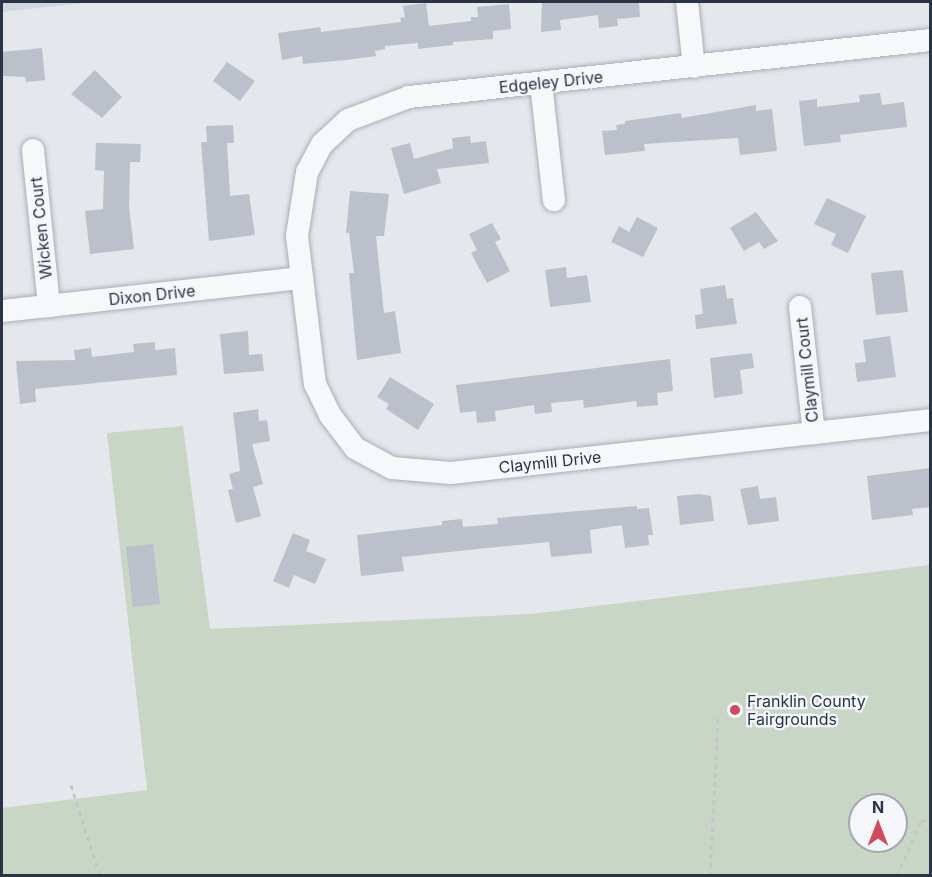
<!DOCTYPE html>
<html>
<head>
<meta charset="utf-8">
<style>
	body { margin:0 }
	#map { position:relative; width:932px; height:877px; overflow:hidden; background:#e4e7ec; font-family:Inter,sans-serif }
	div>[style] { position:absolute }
	.built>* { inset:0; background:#d2d6de }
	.green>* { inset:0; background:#c9d6c5 }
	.building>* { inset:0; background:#bbc0ca }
	.path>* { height:3px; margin-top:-1.5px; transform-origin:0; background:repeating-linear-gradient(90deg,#c2c5cb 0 4.5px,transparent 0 9px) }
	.roads { filter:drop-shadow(0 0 2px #a9aeb7) drop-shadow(0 0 2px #a9aeb7) }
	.street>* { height:22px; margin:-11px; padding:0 11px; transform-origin:11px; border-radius:11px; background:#f7f8fa }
	.dots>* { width:16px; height:16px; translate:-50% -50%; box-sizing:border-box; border:3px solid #f4f6f9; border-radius:50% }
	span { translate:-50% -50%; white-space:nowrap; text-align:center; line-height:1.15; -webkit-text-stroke:4.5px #f4f6f9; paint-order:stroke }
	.street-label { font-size:16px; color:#2b3445 }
	.poi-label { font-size:16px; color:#2b3445 }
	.left { translate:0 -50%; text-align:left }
	.frame { position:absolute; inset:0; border:3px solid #2b3445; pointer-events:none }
	.north { position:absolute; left:848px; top:793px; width:60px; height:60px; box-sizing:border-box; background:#f4f6f9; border:2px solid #a4a8b1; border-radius:50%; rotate:0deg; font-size:16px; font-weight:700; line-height:24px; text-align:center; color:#2b3445 }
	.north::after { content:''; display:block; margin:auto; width:21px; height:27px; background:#d1495b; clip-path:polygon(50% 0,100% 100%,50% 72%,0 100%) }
</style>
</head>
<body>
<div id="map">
	<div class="built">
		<div style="clip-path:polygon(2px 2px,92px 2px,2px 12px)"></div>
	</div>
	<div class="green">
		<div style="clip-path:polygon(evenodd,183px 426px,210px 629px,531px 614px,930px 565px,930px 875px,2px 875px,2px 808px,147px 790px,107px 433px,183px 426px,860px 805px,896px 805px,896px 841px,860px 841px,860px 805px)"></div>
	</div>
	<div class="building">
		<div style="clip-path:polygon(542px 2px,639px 2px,640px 17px,617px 19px,618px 26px,599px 28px,598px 15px,560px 20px,561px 30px,541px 32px)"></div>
		<div style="clip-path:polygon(426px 3px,429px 26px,471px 21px,471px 17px,478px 17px,477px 7px,509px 4px,511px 29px,493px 31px,493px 39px,453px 42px,453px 45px,418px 49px,418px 43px,385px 46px,385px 49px,375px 51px,376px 56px,346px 60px,303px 64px,302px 56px,282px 60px,278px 33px,320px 27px,321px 32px,401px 22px,400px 18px,405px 17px,403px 6px)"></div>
		<div style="clip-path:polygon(42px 48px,45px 80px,26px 82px,25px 77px,3px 76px,2px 52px)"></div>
		<div style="clip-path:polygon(227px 62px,255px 81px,240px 101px,213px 81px)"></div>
		<div style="clip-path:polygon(95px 70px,122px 97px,102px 118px,71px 94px)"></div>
		<div style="clip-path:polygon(880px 93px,882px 105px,904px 102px,907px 127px,840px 135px,841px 142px,804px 146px,799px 101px,817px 99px,817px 107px,860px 102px,859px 95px)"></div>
		<div style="clip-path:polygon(756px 105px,756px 111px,772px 109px,777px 151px,740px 155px,738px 138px,644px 144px,645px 151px,605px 155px,602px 131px,617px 130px,616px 125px,625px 124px,625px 121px,681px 113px,682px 118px)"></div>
		<div style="clip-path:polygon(233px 125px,234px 143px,227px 143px,230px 196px,249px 194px,255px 235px,209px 241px,201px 142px,207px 142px,206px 126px)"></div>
		<div style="clip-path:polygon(470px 136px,471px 143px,486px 141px,489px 163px,437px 169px,441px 183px,404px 194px,391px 148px,410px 143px,414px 159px,453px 148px,452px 138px)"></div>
		<div style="clip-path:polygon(96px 143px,141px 144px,140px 162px,130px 162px,129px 207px,134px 249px,90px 254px,85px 211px,103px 209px,104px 171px,95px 170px)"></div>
		<div style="clip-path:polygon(350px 191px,389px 194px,384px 236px,376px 236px,384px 313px,395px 311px,401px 353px,357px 360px,349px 273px,354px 273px,349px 233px,346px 233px)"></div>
		<div style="clip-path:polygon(827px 198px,866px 216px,848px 253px,831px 245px,836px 234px,814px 224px)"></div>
		<div style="clip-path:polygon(756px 212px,778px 241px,764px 249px,759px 242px,744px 251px,730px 228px)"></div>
		<div style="clip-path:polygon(637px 217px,658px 228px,643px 257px,611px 242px,619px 226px,629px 232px)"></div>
		<div style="clip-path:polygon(492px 223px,501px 239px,495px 242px,510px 271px,487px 283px,471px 253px,477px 250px,469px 234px)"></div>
		<div style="clip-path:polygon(566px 267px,567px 278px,587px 275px,591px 302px,550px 307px,545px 270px)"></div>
		<div style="clip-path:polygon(903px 270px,908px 312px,876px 315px,871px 273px)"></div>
		<div style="clip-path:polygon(725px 285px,727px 299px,733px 298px,737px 324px,696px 329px,695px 315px,703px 314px,700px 289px)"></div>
		<div style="clip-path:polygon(248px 331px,249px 355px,262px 354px,264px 371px,224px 374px,220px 334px)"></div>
		<div style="clip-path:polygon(890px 336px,896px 377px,857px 382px,855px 363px,866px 362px,863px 340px)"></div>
		<div style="clip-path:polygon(155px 342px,155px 350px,175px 348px,177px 375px,35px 389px,36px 402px,20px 404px,16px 361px,75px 360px,74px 350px,91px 348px,92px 357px,134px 352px,133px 344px)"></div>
		<div style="clip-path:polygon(752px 353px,754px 368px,740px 370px,743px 394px,714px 398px,710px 358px)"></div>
		<div style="clip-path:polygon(670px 359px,673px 391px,657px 393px,658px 405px,637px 407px,636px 401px,584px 408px,583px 400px,551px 403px,552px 412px,535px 414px,534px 405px,495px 411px,496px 421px,477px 423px,476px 411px,460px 413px,456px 385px)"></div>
		<div style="clip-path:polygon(390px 377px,434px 404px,418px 430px,386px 409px,389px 404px,377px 397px)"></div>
		<div style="clip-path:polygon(258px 409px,259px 421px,267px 420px,270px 441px,252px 444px,263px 484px,253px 487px,261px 516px,236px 523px,228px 490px,233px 489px,229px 474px,240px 471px,233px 413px)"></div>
		<div style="clip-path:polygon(930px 468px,930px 507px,912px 509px,913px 515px,872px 520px,867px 476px)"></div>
		<div style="clip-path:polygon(758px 486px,760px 499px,776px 497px,779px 521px,748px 525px,740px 489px)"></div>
		<div style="clip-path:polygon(699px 494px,711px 496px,714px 521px,680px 525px,677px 496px)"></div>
		<div style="clip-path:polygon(637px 506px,637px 509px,649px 508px,653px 535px,648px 535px,649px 545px,625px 548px,622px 525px,590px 530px,592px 553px,551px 557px,549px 542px,458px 551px,402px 557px,404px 571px,361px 576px,357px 535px,442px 525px,442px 521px,462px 519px,463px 527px,498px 524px,497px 518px)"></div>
		<div style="clip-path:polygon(293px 533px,310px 540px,306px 551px,326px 559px,315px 584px,294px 575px,289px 588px,273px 581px)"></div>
		<div style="clip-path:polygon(153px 544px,160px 604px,133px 607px,126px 547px)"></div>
	</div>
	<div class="path">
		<div style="left:71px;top:785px;width:96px;rotate:72.3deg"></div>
		<div style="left:710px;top:876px;width:158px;rotate:-87.1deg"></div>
		<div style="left:897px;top:876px;width:60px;rotate:-66.4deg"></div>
		<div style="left:921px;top:821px;width:9px;rotate:-6deg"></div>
	</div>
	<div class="roads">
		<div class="street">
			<div style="left:687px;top:2px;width:65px;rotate:83.9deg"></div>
			<div style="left:930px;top:40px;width:524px;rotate:173.76deg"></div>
			<div style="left:409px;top:97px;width:65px;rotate:159.3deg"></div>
			<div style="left:348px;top:120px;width:35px;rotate:137deg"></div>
			<div style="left:322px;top:144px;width:32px;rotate:118deg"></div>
			<div style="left:307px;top:172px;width:65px;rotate:98.9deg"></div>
			<div style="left:297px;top:236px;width:149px;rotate:83.1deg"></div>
			<div style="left:315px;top:384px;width:34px;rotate:64deg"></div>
			<div style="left:330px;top:415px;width:41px;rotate:52.9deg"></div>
			<div style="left:355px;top:448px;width:42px;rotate:28.4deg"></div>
			<div style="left:392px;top:468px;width:59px;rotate:4.8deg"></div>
			<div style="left:451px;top:473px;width:482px;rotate:-6.3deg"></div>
			<div style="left:541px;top:83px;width:118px;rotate:83.7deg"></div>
			<div style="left:33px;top:150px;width:157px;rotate:84.1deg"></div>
			<div style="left:800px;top:307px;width:127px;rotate:83.7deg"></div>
			<div style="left:2px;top:311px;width:302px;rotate:-6.3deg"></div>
		</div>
	</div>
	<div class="dots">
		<div style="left:735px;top:710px;background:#d1495b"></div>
	</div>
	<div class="street-label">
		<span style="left:551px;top:82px;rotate:-6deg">Edgeley Drive</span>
		<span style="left:41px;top:228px;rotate:-96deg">Wicken Court</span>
		<span style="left:152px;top:295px;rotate:-6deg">Dixon Drive</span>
		<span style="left:807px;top:370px;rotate:-96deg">Claymill Court</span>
		<span style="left:550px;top:462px;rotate:-6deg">Claymill Drive</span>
	</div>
	<div class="poi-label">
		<span class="left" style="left:747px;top:710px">Franklin County<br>Fairgrounds</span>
	</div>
	<div class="frame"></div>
	<div class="north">N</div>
</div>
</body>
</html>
